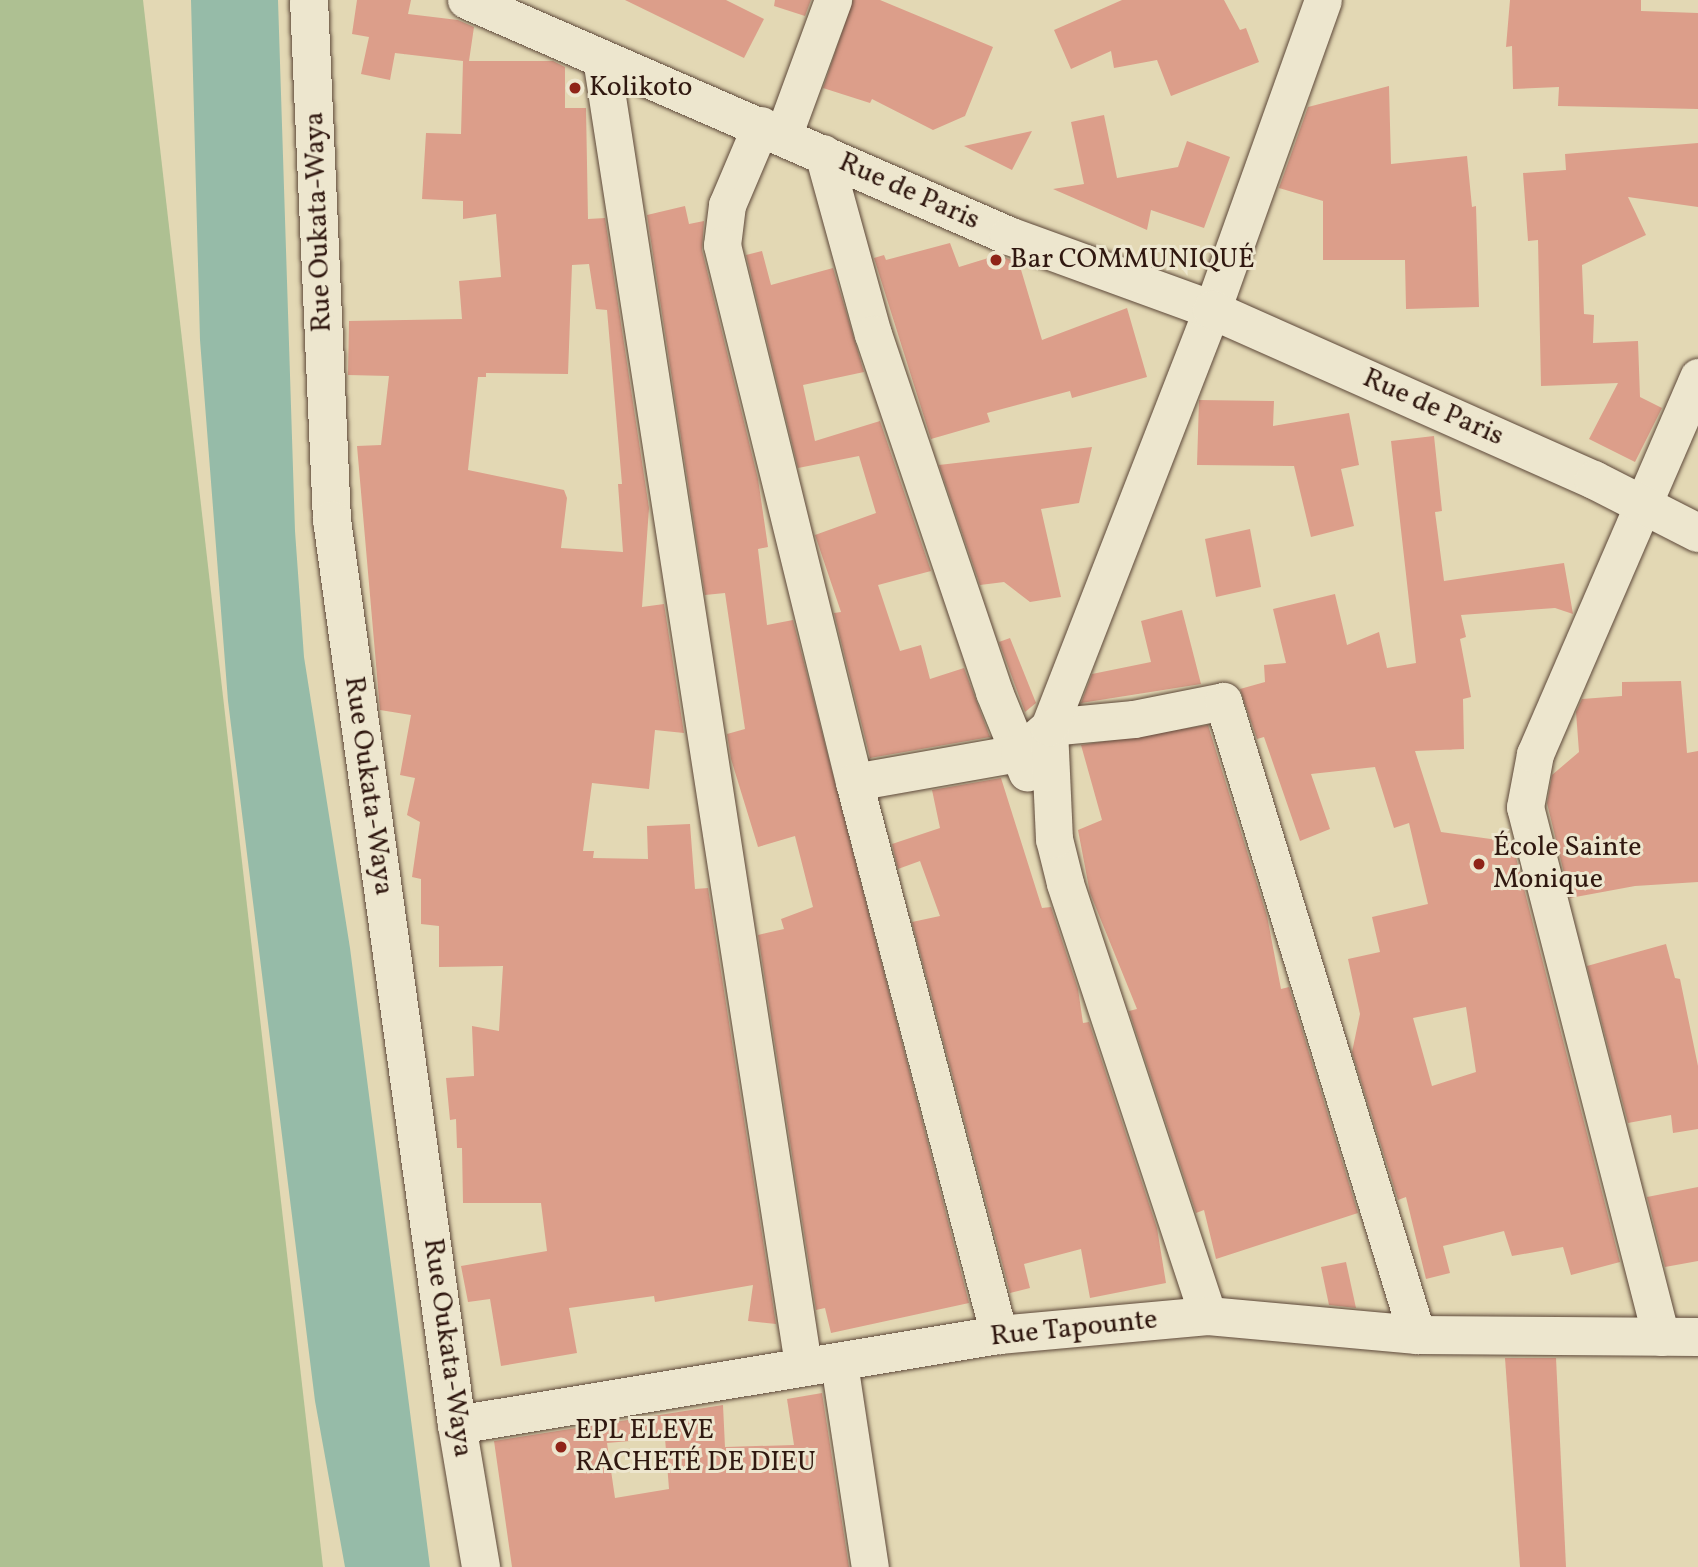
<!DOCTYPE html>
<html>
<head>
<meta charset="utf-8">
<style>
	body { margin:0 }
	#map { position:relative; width:1698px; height:1567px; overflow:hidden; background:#e3d8b4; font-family:Vollkorn,serif }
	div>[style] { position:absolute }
	.green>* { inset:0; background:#aec092 }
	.water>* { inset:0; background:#96bba8 }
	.building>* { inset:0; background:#dc9e8a }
	.roads { filter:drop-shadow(0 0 2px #5d4839) drop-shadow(0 0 2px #5d4839) }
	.minor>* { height:37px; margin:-18.5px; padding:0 18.5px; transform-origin:18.5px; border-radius:18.5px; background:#ede6ce }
	.tertiary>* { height:38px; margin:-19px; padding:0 19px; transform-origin:19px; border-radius:19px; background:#ede6ce }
	.dots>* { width:19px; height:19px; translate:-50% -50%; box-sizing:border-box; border:4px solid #ede6ce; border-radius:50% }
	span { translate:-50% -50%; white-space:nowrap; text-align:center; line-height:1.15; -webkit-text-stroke:6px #ede6ce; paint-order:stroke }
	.poi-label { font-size:28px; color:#301810 }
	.left { translate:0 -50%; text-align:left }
	.street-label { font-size:28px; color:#301810 }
</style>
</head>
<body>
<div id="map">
	<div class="green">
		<div style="clip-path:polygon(0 0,143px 0,323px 1567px,0 1567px)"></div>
	</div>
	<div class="water">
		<div style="clip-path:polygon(191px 0,278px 0,295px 531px,304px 657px,350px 948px,430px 1567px,345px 1567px,315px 1401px,228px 701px,200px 340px)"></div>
	</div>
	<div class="building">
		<div style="clip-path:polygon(evenodd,357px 0,411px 0,408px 14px,458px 20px,474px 27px,469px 61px,553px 61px,565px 67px,565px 108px,586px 108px,588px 219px,605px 218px,649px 508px,642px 607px,664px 604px,684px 733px,655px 730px,649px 789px,592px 783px,583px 851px,594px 851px,593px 858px,648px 859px,647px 826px,690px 824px,695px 889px,708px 888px,776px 1324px,748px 1321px,753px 1285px,655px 1302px,654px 1296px,569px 1308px,577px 1353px,501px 1366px,490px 1299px,468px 1302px,461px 1266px,547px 1251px,541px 1203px,463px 1203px,462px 1148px,457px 1148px,456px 1119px,450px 1120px,446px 1078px,474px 1076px,472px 1026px,499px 1031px,503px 966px,439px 967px,439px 926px,421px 924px,421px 879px,412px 877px,420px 822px,407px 815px,415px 778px,400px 775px,411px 715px,380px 710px,357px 446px,381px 445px,389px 376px,348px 375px,349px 321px,462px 319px,459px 281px,501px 277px,496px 214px,463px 219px,463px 201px,422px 199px,426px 133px,461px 134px,463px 61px,395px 53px,390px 80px,361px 74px,369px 37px,352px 34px,357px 0,589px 264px,596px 309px,607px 310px,622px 484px,618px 484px,623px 552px,561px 548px,567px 498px,564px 490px,468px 470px,478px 377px,486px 377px,486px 373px,568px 374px,572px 265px,589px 264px)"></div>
		<div style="clip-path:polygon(625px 0,726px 0,764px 19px,744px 58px)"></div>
		<div style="clip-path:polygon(775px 0,811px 0,805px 16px,774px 6px)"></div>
		<div style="clip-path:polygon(853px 0,880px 0,993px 47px,965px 116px,933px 130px,872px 99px,870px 103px,823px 88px)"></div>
		<div style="clip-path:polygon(1122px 0,1224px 0,1240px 30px,1246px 28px,1259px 62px,1171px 96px,1157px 60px,1114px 68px,1111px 51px,1071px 69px,1054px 30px)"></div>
		<div style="clip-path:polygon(1510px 0,1641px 0,1641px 11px,1698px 13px,1698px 109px,1558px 106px,1559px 87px,1513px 89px,1512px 46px,1506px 47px)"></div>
		<div style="clip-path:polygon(1389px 86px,1391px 164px,1467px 156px,1472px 207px,1476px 206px,1479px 307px,1406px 309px,1405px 260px,1323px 260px,1323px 201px,1279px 188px,1308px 107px)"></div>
		<div style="clip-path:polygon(1104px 115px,1117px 178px,1178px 167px,1187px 141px,1230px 157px,1204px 228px,1151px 210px,1147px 230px,1053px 189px,1084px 184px,1071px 122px)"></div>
		<div style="clip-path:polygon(1032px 131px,1012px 170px,964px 146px)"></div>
		<div style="clip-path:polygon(1698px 143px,1698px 207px,1628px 197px,1646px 235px,1582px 265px,1584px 314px,1594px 315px,1593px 343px,1638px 341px,1640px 397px,1662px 408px,1635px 462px,1589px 439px,1618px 383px,1541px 386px,1538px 240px,1528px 241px,1523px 173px,1566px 170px,1565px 154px)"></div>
		<div style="clip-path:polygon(685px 206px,689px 224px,704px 221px,702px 250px,758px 479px,768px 547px,758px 549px,767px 625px,793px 620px,969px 1303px,831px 1333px,825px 1308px,816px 1310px,758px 935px,784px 929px,781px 919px,813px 907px,795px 836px,758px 847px,731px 759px,727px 734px,745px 729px,725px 593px,705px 595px,647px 215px)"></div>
		<div style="clip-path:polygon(950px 243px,959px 267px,998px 255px,1019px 263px,1042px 340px,1127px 308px,1147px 377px,1072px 398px,1070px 391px,987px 413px,990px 422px,931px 439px,874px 258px,884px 255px,886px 260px)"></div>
		<div style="clip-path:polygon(762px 251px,771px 285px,833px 268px,864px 372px,803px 385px,815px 441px,880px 421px,931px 571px,878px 585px,900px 651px,921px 645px,930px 679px,964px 668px,990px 737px,870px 758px,834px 613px,841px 612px,815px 535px,876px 513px,859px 456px,798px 468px,746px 255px)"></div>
		<div style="clip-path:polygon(1199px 400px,1274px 401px,1273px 426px,1349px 413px,1359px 465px,1341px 469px,1354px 526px,1311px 537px,1294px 466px,1197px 465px)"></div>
		<div style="clip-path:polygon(evenodd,1434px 436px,1442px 511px,1435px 512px,1444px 581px,1564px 563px,1573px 614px,1555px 608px,1461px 615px,1466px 637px,1460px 639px,1471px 697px,1463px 699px,1464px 749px,1415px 751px,1441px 832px,1512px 842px,1620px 1262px,1571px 1275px,1563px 1247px,1512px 1256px,1504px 1231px,1443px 1246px,1450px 1273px,1426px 1279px,1406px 1197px,1398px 1200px,1352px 1052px,1360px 1014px,1348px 959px,1380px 952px,1372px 917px,1428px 904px,1409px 823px,1394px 828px,1375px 767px,1311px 774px,1330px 829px,1300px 841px,1264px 737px,1257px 739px,1240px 689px,1265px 682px,1264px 665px,1286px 663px,1273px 609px,1335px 594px,1347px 645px,1379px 632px,1387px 668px,1416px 663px,1391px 441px,1434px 436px,1466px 1007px,1476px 1072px,1432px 1086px,1413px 1018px,1466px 1007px)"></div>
		<div style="clip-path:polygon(1092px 447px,1079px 503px,1041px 509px,1061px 597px,1030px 602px,1004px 582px,980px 585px,939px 465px)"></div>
		<div style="clip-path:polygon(1250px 529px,1261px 587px,1216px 597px,1205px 539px)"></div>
		<div style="clip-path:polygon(1182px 610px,1201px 684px,1081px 703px,1092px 674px,1151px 662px,1141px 621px)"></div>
		<div style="clip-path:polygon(1010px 638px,1036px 703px,1025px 712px,999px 642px)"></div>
		<div style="clip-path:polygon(1681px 681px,1687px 753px,1698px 751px,1698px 882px,1635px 886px,1570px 898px,1547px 803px,1552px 775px,1579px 752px,1576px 712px,1582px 699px,1622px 696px,1622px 682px)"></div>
		<div style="clip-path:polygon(1208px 725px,1267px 916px,1281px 989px,1289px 987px,1358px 1213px,1216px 1259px,1204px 1210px,1196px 1213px,1129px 1011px,1137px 1009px,1090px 893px,1078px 830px,1102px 820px,1081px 745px)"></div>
		<div style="clip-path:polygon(1001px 778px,1042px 908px,1051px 907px,1078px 989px,1083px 1023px,1089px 1022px,1157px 1228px,1166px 1283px,1090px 1298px,1081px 1249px,1024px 1264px,1030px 1288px,1010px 1293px,912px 922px,940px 916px,920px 861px,898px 869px,892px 844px,940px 828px,932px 790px)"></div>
		<div style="clip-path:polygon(1666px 944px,1675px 978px,1680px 979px,1698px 1066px,1698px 1129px,1673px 1133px,1671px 1115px,1628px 1123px,1587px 966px)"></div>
		<div style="clip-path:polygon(1698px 1187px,1698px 1261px,1665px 1267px,1647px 1197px)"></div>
		<div style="clip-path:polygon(1346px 1262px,1356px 1308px,1329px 1305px,1321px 1267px)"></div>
		<div style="clip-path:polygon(1505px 1358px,1556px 1358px,1566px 1567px,1520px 1567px)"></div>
		<div style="clip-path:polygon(evenodd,822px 1393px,849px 1567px,512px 1567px,494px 1441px,723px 1405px,725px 1447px,794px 1445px,787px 1399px,822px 1393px,665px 1438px,669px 1489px,615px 1498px,607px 1443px,665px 1438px)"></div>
	</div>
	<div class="roads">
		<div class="minor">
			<div style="left:601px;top:58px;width:1322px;rotate:81.21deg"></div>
			<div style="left:761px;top:125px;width:87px;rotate:113deg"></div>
			<div style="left:727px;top:205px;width:40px;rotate:97.1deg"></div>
			<div style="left:722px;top:245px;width:553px;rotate:76.19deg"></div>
			<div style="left:854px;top:782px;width:572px;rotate:75.31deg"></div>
			<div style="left:783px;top:136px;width:145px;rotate:-69.8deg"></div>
			<div style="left:823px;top:153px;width:188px;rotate:74.6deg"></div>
			<div style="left:873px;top:334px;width:378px;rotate:71.3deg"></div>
			<div style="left:994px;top:692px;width:87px;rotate:67.8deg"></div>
			<div style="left:854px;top:782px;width:168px;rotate:-10deg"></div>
			<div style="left:1019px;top:753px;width:40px;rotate:-41deg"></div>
			<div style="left:1049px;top:727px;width:85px;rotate:-5.4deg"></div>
			<div style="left:1134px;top:719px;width:91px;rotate:-11.4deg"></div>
			<div style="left:1223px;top:701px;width:663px;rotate:72.99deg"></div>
			<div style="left:1208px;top:1316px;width:456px;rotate:-108.3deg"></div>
			<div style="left:1065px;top:883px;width:45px;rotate:-104deg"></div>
			<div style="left:1054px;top:839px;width:112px;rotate:-92.6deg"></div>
			<div style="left:1049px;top:727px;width:448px;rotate:-68.7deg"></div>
			<div style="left:1212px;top:310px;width:329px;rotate:-70.3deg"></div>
			<div style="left:1661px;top:1337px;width:547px;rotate:-104.39deg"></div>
			<div style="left:1525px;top:807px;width:54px;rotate:-79.3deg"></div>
			<div style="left:1535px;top:754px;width:411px;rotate:-66.6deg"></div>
			<div style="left:839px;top:1363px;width:206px;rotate:81.4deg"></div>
		</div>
		<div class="tertiary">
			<div style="left:309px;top:0;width:521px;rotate:87.47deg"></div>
			<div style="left:332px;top:520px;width:914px;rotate:82.14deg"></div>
			<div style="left:457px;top:1425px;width:144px;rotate:80.4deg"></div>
			<div style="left:467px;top:0;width:591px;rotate:23.53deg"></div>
			<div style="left:1009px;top:236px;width:216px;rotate:20deg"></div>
			<div style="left:1212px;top:310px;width:418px;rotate:24deg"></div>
			<div style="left:1594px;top:480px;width:117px;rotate:27deg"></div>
			<div style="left:457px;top:1425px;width:549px;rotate:-9.43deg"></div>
			<div style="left:999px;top:1335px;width:210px;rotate:-5.2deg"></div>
			<div style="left:1208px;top:1316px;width:210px;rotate:5.2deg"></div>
			<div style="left:1417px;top:1335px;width:281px;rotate:0.4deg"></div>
		</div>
	</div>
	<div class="dots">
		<div style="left:575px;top:88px;background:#8f2418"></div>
		<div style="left:996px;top:260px;background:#8f2418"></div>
		<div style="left:1479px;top:864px;background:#8f2418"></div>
		<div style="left:561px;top:1447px;background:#8f2418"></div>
	</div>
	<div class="poi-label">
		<span class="left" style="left:589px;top:88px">Kolikoto</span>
		<span class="left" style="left:1010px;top:260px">Bar COMMUNIQUÉ</span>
		<span class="left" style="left:1493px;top:864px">École Sainte<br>Monique</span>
		<span class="left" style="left:575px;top:1447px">EPL ELEVE<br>RACHETÉ DE DIEU</span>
	</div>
	<div class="street-label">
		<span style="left:909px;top:192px;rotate:24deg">Rue de Paris</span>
		<span style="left:319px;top:222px;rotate:-92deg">Rue Oukata-Waya</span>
		<span style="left:1433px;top:408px;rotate:24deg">Rue de Paris</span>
		<span style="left:368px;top:786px;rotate:82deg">Rue Oukata-Waya</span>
		<span style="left:1074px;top:1329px;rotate:-6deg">Rue Tapounte</span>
		<span style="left:447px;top:1348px;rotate:82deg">Rue Oukata-Waya</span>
	</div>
</div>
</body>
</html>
